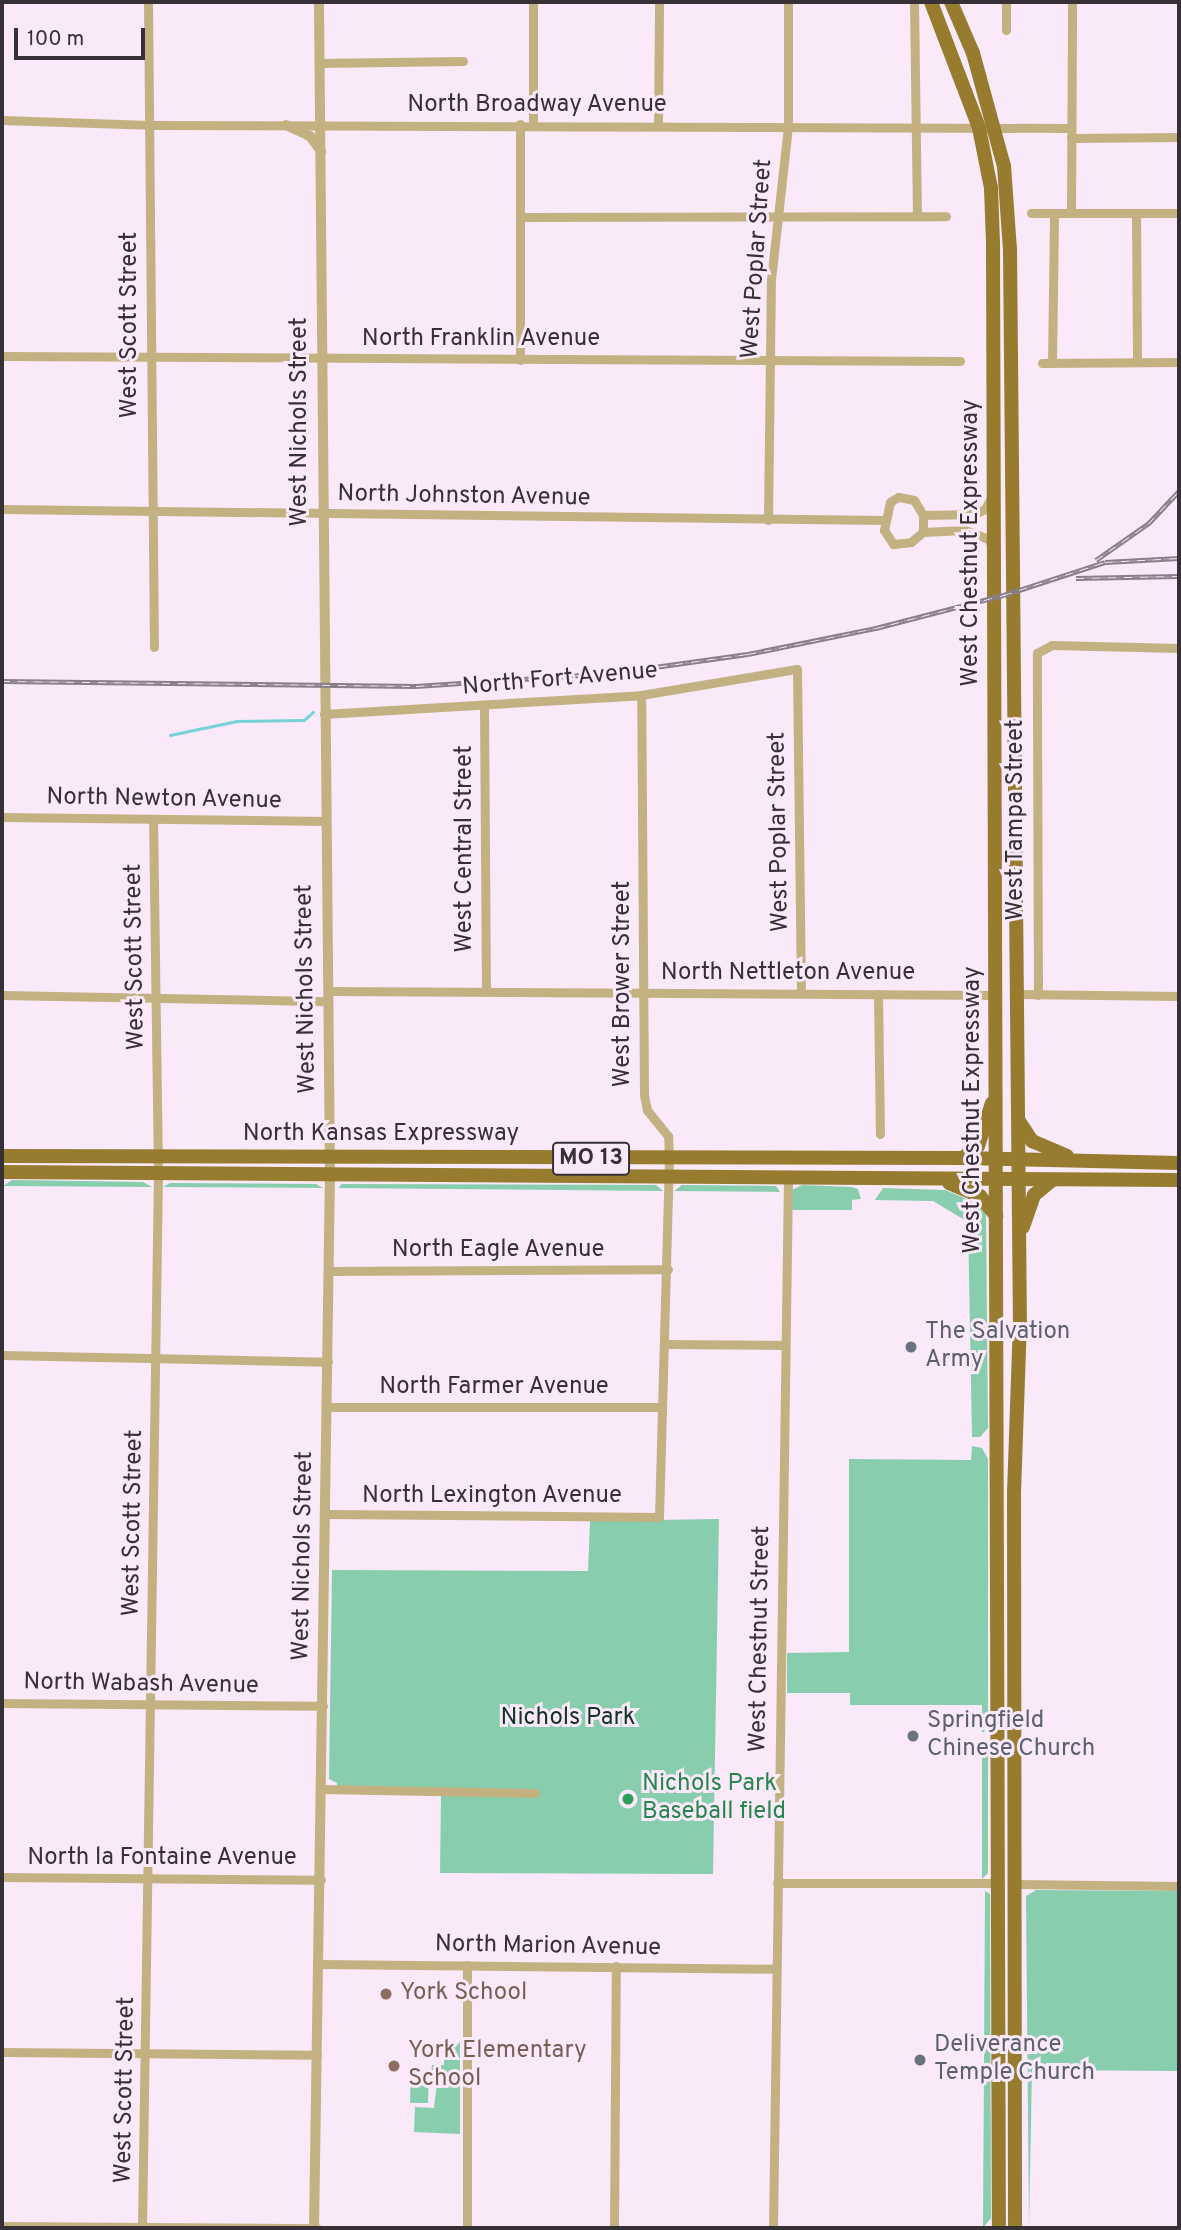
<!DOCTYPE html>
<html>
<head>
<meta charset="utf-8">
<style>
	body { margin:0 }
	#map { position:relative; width:1181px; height:2230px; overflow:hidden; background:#f9e9f9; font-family:Overpass,sans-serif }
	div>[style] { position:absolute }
	.green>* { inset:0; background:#88ceae }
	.stream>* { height:2.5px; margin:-1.25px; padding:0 1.25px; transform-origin:1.25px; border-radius:1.25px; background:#77d2d7 }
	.minor>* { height:9px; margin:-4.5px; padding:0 4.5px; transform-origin:4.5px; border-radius:4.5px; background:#c3b182 }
	.tertiary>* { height:10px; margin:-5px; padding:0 5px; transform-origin:5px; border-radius:5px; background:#c3b182 }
	.primary>* { height:14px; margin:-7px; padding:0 7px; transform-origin:7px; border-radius:7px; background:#977c2f }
	.rail>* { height:5px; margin-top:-2.5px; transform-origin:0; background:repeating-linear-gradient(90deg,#f9e9f9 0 8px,#897e89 0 16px); box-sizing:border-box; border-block:2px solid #897e89 }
	.dots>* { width:19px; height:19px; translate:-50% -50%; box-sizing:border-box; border:4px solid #f9e9f9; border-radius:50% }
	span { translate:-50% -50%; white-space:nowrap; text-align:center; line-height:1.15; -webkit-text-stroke:6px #f9e9f9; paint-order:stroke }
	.shield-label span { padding:2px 5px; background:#f9e9f9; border:2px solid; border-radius:5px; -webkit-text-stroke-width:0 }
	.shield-label { font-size:23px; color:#373037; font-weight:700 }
	.street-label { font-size:24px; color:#373037 }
	.worship-label { font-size:24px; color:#5b616d }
	.left { translate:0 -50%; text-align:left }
	.park-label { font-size:24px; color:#123326 }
	.leisure-label { font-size:24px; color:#27864d }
	.education-label { font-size:24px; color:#785e54 }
	.frame { position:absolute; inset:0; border:4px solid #373037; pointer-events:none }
	.scale { position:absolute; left:14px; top:28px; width:131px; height:32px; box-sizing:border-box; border:4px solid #373037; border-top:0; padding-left:9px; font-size:21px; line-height:24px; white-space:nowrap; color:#373037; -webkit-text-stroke:5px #f9e9f9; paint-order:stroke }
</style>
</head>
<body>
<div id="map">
	<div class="green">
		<div style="clip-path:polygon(12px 1180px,143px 1182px,152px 1187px,3px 1186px)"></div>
		<div style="clip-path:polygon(170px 1183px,316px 1184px,323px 1188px,163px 1187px)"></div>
		<div style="clip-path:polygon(342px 1184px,656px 1185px,663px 1191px,338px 1188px)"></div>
		<div style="clip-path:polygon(682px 1185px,776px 1186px,780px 1192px,674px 1191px)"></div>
		<div style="clip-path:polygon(802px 1185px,852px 1187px,858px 1189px,861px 1199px,852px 1200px,852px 1210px,790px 1210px,792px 1190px)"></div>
		<div style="clip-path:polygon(883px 1188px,945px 1190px,979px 1204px,986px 1212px,988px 1428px,980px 1437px,972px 1437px,968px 1222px,933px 1201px,875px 1200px)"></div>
		<div style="clip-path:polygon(972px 1446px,982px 1448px,988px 1459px,988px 1728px,982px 1733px,982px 1705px,850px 1705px,850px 1693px,787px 1693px,787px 1653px,849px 1652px,849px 1459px,971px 1460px)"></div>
		<div style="clip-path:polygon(719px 1519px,713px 1874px,440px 1873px,441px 1796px,337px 1792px,337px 1783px,329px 1779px,332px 1570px,588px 1571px,590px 1521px)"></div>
		<div style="clip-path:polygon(982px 1742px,988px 1746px,988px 1873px,982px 1879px)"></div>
		<div style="clip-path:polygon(1036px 1890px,1179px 1891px,1179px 2071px,1032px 2070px,1029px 2228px,1026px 1896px)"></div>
		<div style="clip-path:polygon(985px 1891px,990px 1894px,991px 2218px,983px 2228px)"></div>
		<div style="clip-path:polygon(444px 2041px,460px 2041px,460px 2134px,414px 2132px,415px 2107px,434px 2108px,437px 2082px,430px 2080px,432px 2065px,444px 2065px)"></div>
		<div style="clip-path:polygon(411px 2073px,429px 2074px,428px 2103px,410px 2103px)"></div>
	</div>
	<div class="stream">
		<div style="left:170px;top:735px;width:68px;rotate:-11.8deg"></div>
		<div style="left:237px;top:721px;width:67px;rotate:-0.9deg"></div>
		<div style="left:304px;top:720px;width:12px;rotate:-42deg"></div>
	</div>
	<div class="minor">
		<div style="left:148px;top:2px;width:645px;rotate:89.47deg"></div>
		<div style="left:533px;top:2px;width:123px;rotate:90deg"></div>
		<div style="left:914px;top:2px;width:212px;rotate:89.2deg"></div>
		<div style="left:1006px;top:2px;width:28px;rotate:90deg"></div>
		<div style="left:319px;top:63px;width:144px;rotate:-0.8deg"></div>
		<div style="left:2px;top:120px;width:147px;rotate:1.9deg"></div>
		<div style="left:149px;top:125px;width:922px;rotate:0.19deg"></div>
		<div style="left:520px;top:124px;width:236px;rotate:90deg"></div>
		<div style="left:658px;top:126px;width:124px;rotate:-89.5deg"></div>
		<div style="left:1071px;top:138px;width:108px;rotate:-0.5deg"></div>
		<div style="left:1031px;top:213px;width:148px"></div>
		<div style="left:1071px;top:213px;width:211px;rotate:-89.7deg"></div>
		<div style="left:1136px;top:213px;width:149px;rotate:89.6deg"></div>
		<div style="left:520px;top:217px;width:426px;rotate:-0.1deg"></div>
		<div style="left:2px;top:356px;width:958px;rotate:0.3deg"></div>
		<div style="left:1042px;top:363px;width:137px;rotate:-0.4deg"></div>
		<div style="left:1052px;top:363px;width:150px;rotate:-89.2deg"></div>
		<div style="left:2px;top:509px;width:882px;rotate:0.71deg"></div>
		<div style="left:923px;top:515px;width:52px;rotate:-1.1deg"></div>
		<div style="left:975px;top:514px;width:11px;rotate:-27deg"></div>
		<div style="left:985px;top:509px;width:16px;rotate:-63deg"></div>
		<div style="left:768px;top:520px;width:240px;rotate:-89.3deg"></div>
		<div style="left:771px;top:280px;width:154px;rotate:-83.7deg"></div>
		<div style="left:788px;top:127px;width:125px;rotate:-90deg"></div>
		<div style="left:923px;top:532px;width:17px;rotate:-90deg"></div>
		<div style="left:923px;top:515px;width:17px;rotate:-121deg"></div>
		<div style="left:914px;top:500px;width:16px;rotate:-169deg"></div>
		<div style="left:898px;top:497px;width:9px;rotate:148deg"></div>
		<div style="left:890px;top:502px;width:29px;rotate:102deg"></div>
		<div style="left:884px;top:530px;width:17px;rotate:57deg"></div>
		<div style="left:893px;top:544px;width:18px;rotate:-6deg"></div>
		<div style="left:911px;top:542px;width:16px;rotate:-40deg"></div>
		<div style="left:923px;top:532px;width:42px;rotate:-2.7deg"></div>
		<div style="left:965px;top:530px;width:25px;rotate:21deg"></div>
		<div style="left:988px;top:539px;width:9px;rotate:58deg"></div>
		<div style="left:484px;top:707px;width:285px;rotate:89.6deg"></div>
		<div style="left:324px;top:714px;width:318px;rotate:-3.4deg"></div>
		<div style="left:641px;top:695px;width:158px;rotate:-9.5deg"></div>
		<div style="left:797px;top:669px;width:324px;rotate:89.3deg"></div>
		<div style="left:2px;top:817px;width:324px;rotate:0.7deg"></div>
		<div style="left:328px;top:991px;width:668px;rotate:0.34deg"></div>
		<div style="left:878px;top:994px;width:140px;rotate:89.2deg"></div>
		<div style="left:1018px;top:994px;width:161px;rotate:0.7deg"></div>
		<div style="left:2px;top:995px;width:326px;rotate:1.1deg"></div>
		<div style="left:1038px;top:995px;width:342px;rotate:-90.2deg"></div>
		<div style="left:1037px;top:653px;width:17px;rotate:-28deg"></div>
		<div style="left:1052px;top:645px;width:127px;rotate:1.4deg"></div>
		<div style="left:328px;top:1271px;width:340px;rotate:-0.3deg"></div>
		<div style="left:665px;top:1344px;width:119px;rotate:0.5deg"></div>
		<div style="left:2px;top:1355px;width:326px;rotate:1.2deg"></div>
		<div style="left:327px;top:1407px;width:334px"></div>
		<div style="left:326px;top:1514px;width:333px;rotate:0.5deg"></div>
		<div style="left:659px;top:1517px;width:358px;rotate:-88.4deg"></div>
		<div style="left:669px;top:1159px;width:23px;rotate:-92deg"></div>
		<div style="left:668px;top:1136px;width:33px;rotate:-129deg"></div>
		<div style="left:647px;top:1110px;width:15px;rotate:-101deg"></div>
		<div style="left:644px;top:1095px;width:400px;rotate:-90.4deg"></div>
		<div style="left:2px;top:1703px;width:321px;rotate:0.5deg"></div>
		<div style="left:322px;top:1789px;width:213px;rotate:1.1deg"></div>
		<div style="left:2px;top:1877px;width:319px;rotate:0.5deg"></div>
		<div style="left:777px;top:1883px;width:222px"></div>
		<div style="left:1015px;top:1884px;width:164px;rotate:0.7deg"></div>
		<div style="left:320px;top:1964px;width:455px;rotate:0.6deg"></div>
		<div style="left:467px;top:1965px;width:263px;rotate:90deg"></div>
		<div style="left:2px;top:2052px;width:315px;rotate:0.5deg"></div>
		<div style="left:2px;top:2226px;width:315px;rotate:0.4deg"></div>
		<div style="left:142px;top:2227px;width:1054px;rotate:-89.13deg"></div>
		<div style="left:158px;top:1173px;width:354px;rotate:-90.8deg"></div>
		<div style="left:614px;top:2228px;width:262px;rotate:-89.6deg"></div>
		<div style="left:773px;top:2228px;width:1052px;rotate:-89.18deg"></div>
	</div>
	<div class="tertiary">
		<div style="left:286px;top:125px;width:26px;rotate:25deg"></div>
		<div style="left:310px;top:136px;width:19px;rotate:54deg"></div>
		<div style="left:314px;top:2228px;width:1054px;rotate:-89.13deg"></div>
		<div style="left:330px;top:1174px;width:1172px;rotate:-90.54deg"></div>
	</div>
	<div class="primary">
		<div style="left:931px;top:2px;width:135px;rotate:69.1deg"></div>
		<div style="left:979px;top:128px;width:61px;rotate:78.7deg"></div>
		<div style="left:991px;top:188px;width:55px;rotate:87.9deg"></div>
		<div style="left:993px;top:243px;width:1985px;rotate:89.83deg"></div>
		<div style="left:951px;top:2px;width:56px;rotate:66.7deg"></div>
		<div style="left:973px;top:53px;width:117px;rotate:74.7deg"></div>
		<div style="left:1004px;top:166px;width:83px;rotate:85.9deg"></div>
		<div style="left:1010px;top:249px;width:1072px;rotate:89.47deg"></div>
		<div style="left:1020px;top:1321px;width:171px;rotate:92deg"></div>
		<div style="left:1014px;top:1492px;width:736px;rotate:89.92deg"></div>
		<div style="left:1019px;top:1121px;width:24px;rotate:57deg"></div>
		<div style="left:1032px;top:1141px;width:38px;rotate:23deg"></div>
		<div style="left:2px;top:1156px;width:961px;rotate:0.12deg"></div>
		<div style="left:963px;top:1158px;width:216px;rotate:1.3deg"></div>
		<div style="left:963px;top:1158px;width:19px;rotate:-39deg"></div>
		<div style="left:978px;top:1146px;width:45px;rotate:-72deg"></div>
		<div style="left:2px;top:1172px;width:1177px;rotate:0.39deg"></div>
		<div style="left:949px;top:1183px;width:34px;rotate:23deg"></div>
		<div style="left:980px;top:1196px;width:26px;rotate:51deg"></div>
		<div style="left:1023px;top:1227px;width:34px;rotate:-71deg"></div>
		<div style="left:1034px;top:1195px;width:22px;rotate:-39deg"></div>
	</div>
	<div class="rail">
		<div style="left:1096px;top:560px;width:65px;rotate:-34.9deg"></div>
		<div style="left:1149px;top:523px;width:44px;rotate:-46.8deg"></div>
		<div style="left:1076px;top:578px;width:102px;rotate:-1.1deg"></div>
		<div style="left:2px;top:681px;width:414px;rotate:0.7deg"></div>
		<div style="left:416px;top:686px;width:196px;rotate:-3.8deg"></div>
		<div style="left:612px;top:673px;width:137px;rotate:-8deg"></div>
		<div style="left:748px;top:654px;width:131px;rotate:-11.5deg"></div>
		<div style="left:876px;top:628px;width:132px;rotate:-14.5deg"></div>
		<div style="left:1004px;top:595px;width:106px;rotate:-18.1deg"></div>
		<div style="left:1105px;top:562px;width:74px;rotate:-3.1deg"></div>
	</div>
	<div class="dots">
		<div style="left:911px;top:1347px;background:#6b7280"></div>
		<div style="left:913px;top:1736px;background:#6b7280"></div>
		<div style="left:628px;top:1799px;background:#2e9e5b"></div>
		<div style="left:386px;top:1994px;background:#8d6e63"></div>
		<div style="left:920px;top:2060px;background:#6b7280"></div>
		<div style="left:394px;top:2066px;background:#8d6e63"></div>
	</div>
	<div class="shield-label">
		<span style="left:591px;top:1159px">MO 13</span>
	</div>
	<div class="street-label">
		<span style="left:537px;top:106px">North Broadway Avenue</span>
		<span style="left:758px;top:259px;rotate:-86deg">West Poplar Street</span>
		<span style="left:131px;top:325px;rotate:-90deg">West Scott Street</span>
		<span style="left:481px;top:340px">North Franklin Avenue</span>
		<span style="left:301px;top:422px;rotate:-90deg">West Nichols Street</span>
		<span style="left:464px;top:497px;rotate:1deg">North Johnston Avenue</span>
		<span style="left:972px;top:543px;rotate:-90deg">West Chestnut Expressway</span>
		<span style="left:560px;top:680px;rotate:-5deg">North Fort Avenue</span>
		<span style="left:164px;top:800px;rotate:1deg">North Newton Avenue</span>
		<span style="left:1017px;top:820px;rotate:-90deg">West Tampa Street</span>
		<span style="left:780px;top:832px;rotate:-91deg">West Poplar Street</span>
		<span style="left:466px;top:849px;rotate:-90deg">West Central Street</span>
		<span style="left:136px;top:957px;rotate:-91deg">West Scott Street</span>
		<span style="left:788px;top:974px">North Nettleton Avenue</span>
		<span style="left:624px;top:984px;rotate:-90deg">West Brower Street</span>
		<span style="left:307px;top:989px;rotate:-91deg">West Nichols Street</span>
		<span style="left:974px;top:1110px;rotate:-90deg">West Chestnut Expressway</span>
		<span style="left:381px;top:1135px">North Kansas Expressway</span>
		<span style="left:498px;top:1251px">North Eagle Avenue</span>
		<span style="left:494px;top:1388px">North Farmer Avenue</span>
		<span style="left:492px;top:1497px">North Lexington Avenue</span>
		<span style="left:134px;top:1523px;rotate:-89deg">West Scott Street</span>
		<span style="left:304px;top:1556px;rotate:-89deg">West Nichols Street</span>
		<span style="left:761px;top:1639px;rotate:-89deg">West Chestnut Street</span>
		<span style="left:141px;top:1685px;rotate:1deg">North Wabash Avenue</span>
		<span style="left:162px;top:1859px">North la Fontaine Avenue</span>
		<span style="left:548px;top:1947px;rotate:1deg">North Marion Avenue</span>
		<span style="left:126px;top:2090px;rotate:-89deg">West Scott Street</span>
	</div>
	<div class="worship-label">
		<span class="left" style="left:925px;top:1347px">The Salvation<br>Army</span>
		<span class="left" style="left:927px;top:1736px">Springfield<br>Chinese Church</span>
		<span class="left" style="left:934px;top:2060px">Deliverance<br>Temple Church</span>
	</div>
	<div class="park-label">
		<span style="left:568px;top:1719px">Nichols Park</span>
	</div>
	<div class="leisure-label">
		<span class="left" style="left:642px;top:1799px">Nichols Park<br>Baseball field</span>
	</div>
	<div class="education-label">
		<span class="left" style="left:400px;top:1994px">York School</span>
		<span class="left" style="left:408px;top:2066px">York Elementary<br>School</span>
	</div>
	<div class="frame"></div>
	<div class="scale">100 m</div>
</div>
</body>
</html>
